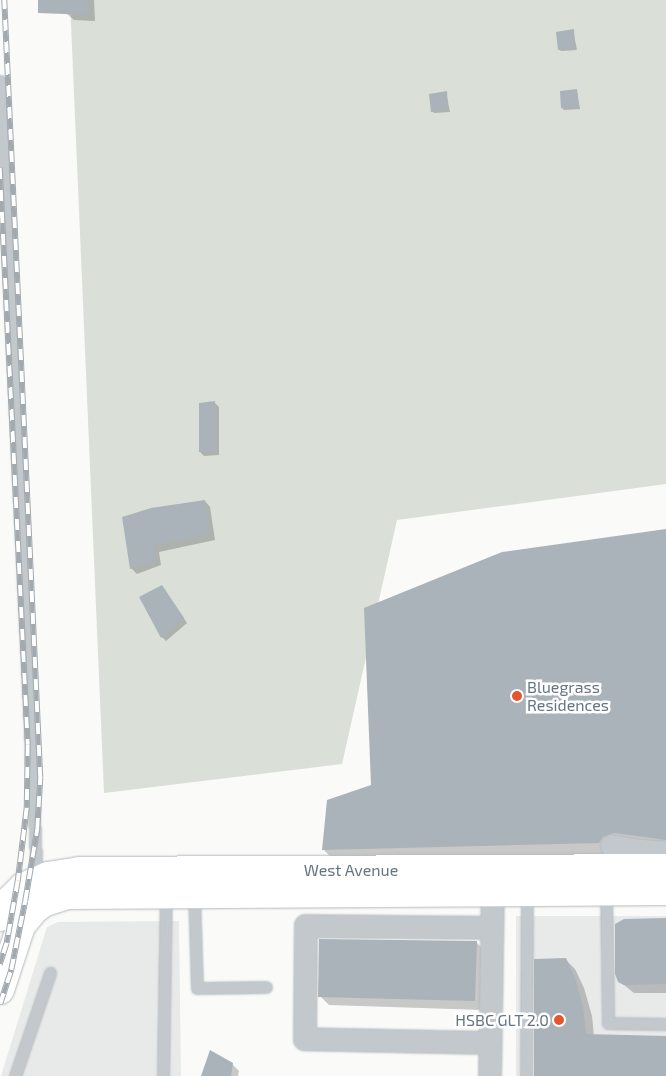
<!DOCTYPE html>
<html>
<head>
<meta charset="utf-8">
<style>
	body { margin:0 }
	#map { position:relative; width:666px; height:1076px; overflow:hidden; background:#fafaf8; font-family:"Exo 2",sans-serif }
	div>[style] { position:absolute }
	.built>* { inset:0; background:#e8e9e9 }
	.green>* { inset:0; background:#dadfd7 }
	.shadow>* { inset:0; background:#0003 }
	.building>* { inset:0; background:#aab3b9 }
	.roads { filter:drop-shadow(0 0 1px #b3babf) drop-shadow(0 0 1px #b3babf) }
	.lane>* { height:11px; margin:-5.5px; padding:0 5.5px; transform-origin:5.5px; border-radius:5.5px; background:#c3c8cc }
	.street>* { height:22px; margin:-11px; padding:0 11px; transform-origin:11px; border-radius:11px; background:#c3c8cc }
	.secondary>* { height:28px; margin:-14px; padding:0 14px; transform-origin:14px; border-radius:14px; background:#fff }
	.rail>* { height:5.5px; margin-top:-2.75px; transform-origin:0; background:repeating-linear-gradient(90deg,#fff 0 11px,#a2aab0 0 22px); box-sizing:border-box; border-block:1px solid #a2aab0 }
	.dots>* { width:14px; height:14px; translate:-50% -50%; box-sizing:border-box; border:2px solid #fff; border-radius:50% }
	span { translate:-50% -50%; white-space:nowrap; text-align:center; line-height:1.15; -webkit-text-stroke:5px #fff; paint-order:stroke }
	.poi-label { font-size:16px; color:#657683 }
	.left { translate:0 -50%; text-align:left }
	.right { translate:-100% -50%; text-align:right }
	.street-label { font-size:16px; color:#657683 }
</style>
</head>
<body>
<div id="map">
	<div class="built">
		<div style="clip-path:polygon(516px 916px,666px 916px,666px 1076px,516px 1076px)"></div>
		<div style="clip-path:polygon(179px 921px,181px 1076px,1px 1076px,47px 927px,58px 922px)"></div>
	</div>
	<div class="green">
		<div style="clip-path:polygon(70px 0,666px 0,666px 484px,397px 520px,342px 764px,104px 793px)"></div>
	</div>
	<div class="shadow">
		<div style="clip-path:polygon(67px 0,94px 0,95px 21px,74px 20px,67px 14px)"></div>
		<div style="clip-path:polygon(573px 30px,577px 50px,561px 51px,559px 49px)"></div>
		<div style="clip-path:polygon(577px 91px,580px 109px,564px 110px,562px 108px)"></div>
		<div style="clip-path:polygon(446px 92px,450px 112px,434px 113px,432px 111px)"></div>
		<div style="clip-path:polygon(214px 402px,219px 407px,219px 455px,204px 456px,200px 452px)"></div>
		<div style="clip-path:polygon(205px 501px,210px 507px,215px 540px,159px 552px,161px 565px,137px 574px,131px 568px,124px 518px)"></div>
		<div style="clip-path:polygon(666px 530px,666px 855px,621px 855px,341px 868px,323px 849px,372px 786px)"></div>
		<div style="clip-path:polygon(162px 586px,187px 623px,166px 641px,162px 637px)"></div>
		<div style="clip-path:polygon(666px 919px,666px 993px,634px 993px,619px 981px)"></div>
		<div style="clip-path:polygon(476px 942px,485px 951px,483px 1010px,329px 1005px,320px 996px)"></div>
		<div style="clip-path:polygon(535px 960px,566px 960px,575px 969px,584px 988px,592px 1016px,594px 1036px,666px 1037px,666px 1076px,534px 1076px)"></div>
		<div style="clip-path:polygon(232px 1064px,239px 1071px,238px 1076px,202px 1076px)"></div>
	</div>
	<div class="building">
		<div style="clip-path:polygon(38px 0,88px 0,89px 15px,38px 13px)"></div>
		<div style="clip-path:polygon(574px 29px,575px 49px,558px 50px,556px 32px)"></div>
		<div style="clip-path:polygon(577px 89px,579px 107px,561px 108px,560px 91px)"></div>
		<div style="clip-path:polygon(447px 91px,448px 110px,431px 112px,429px 94px)"></div>
		<div style="clip-path:polygon(215px 401px,215px 451px,199px 452px,199px 403px)"></div>
		<div style="clip-path:polygon(205px 500px,210px 534px,154px 546px,156px 560px,130px 569px,122px 517px,151px 508px)"></div>
		<div style="clip-path:polygon(666px 529px,666px 840px,614px 833px,603px 837px,599px 843px,322px 850px,327px 800px,371px 785px,364px 608px,502px 552px)"></div>
		<div style="clip-path:polygon(162px 585px,184px 618px,161px 638px,139px 597px)"></div>
		<div style="clip-path:polygon(666px 918px,666px 984px,624px 985px,618px 982px,615px 974px,615px 924px,624px 919px)"></div>
		<div style="clip-path:polygon(319px 939px,477px 941px,475px 1001px,318px 997px)"></div>
		<div style="clip-path:polygon(566px 958px,575px 978px,583px 1006px,586px 1034px,666px 1036px,666px 1076px,534px 1076px,534px 959px)"></div>
		<div style="clip-path:polygon(210px 1050px,233px 1063px,231px 1076px,201px 1076px)"></div>
	</div>
	<div class="roads">
		<div class="lane">
			<div style="left:0;top:81px;width:800px;rotate:87.35deg"></div>
			<div style="left:606px;top:891px;width:132px;rotate:89.1deg"></div>
			<div style="left:608px;top:1023px;width:58px;rotate:1deg"></div>
			<div style="left:194px;top:893px;width:95px;rotate:88.2deg"></div>
			<div style="left:197px;top:988px;width:69px;rotate:-0.8deg"></div>
			<div style="left:15px;top:1076px;width:109px;rotate:-71.2deg"></div>
			<div style="left:163px;top:1076px;width:183px;rotate:-89.1deg"></div>
			<div style="left:526px;top:1076px;width:184px;rotate:-89.7deg"></div>
		</div>
		<div class="street">
			<div style="left:612px;top:846px;width:20px;rotate:11deg"></div>
			<div style="left:632px;top:850px;width:34px;rotate:5deg"></div>
			<div style="left:490px;top:1043px;width:185px;rotate:-178.8deg"></div>
			<div style="left:305px;top:1039px;width:113px;rotate:-89.5deg"></div>
			<div style="left:306px;top:926px;width:186px;rotate:0.6deg"></div>
			<div style="left:490px;top:1076px;width:201px;rotate:-89.1deg"></div>
		</div>
		<div class="secondary">
			<div style="left:0;top:917px;width:20px;rotate:-60deg"></div>
			<div style="left:10px;top:900px;width:18px;rotate:-45deg"></div>
			<div style="left:23px;top:887px;width:27px;rotate:-24deg"></div>
			<div style="left:48px;top:876px;width:32px;rotate:-9deg"></div>
			<div style="left:80px;top:871px;width:586px;rotate:-0.29deg"></div>
			<div style="left:0;top:990px;width:67px;rotate:-71.8deg"></div>
			<div style="left:21px;top:926px;width:22px;rotate:-51deg"></div>
			<div style="left:35px;top:909px;width:12px;rotate:-35deg"></div>
			<div style="left:45px;top:902px;width:24px;rotate:-17deg"></div>
			<div style="left:68px;top:895px;width:598px;rotate:-0.38deg"></div>
		</div>
	</div>
	<div class="rail">
		<div style="left:0;top:168px;width:578px;rotate:87.22deg"></div>
		<div style="left:28px;top:745px;width:63px;rotate:90.9deg"></div>
		<div style="left:27px;top:808px;width:74px;rotate:97deg"></div>
		<div style="left:18px;top:881px;width:63px;rotate:100.1deg"></div>
		<div style="left:7px;top:943px;width:23px;rotate:108deg"></div>
		<div style="left:0;top:1004px;width:36px;rotate:-72deg"></div>
		<div style="left:11px;top:970px;width:70px;rotate:-78.5deg"></div>
		<div style="left:25px;top:901px;width:73px;rotate:-80.5deg"></div>
		<div style="left:37px;top:829px;width:51px;rotate:-86.6deg"></div>
		<div style="left:40px;top:778px;width:779px;rotate:-92.65deg"></div>
	</div>
	<div class="dots">
		<div style="left:517px;top:696px;background:#e4572e"></div>
		<div style="left:559px;top:1020px;background:#e4572e"></div>
	</div>
	<div class="poi-label">
		<span class="left" style="left:527px;top:696px">Bluegrass<br>Residences</span>
		<span class="right" style="left:549px;top:1020px">HSBC GLT 2.0</span>
	</div>
	<div class="street-label">
		<span style="left:351px;top:870px">West Avenue</span>
	</div>
</div>
</body>
</html>
